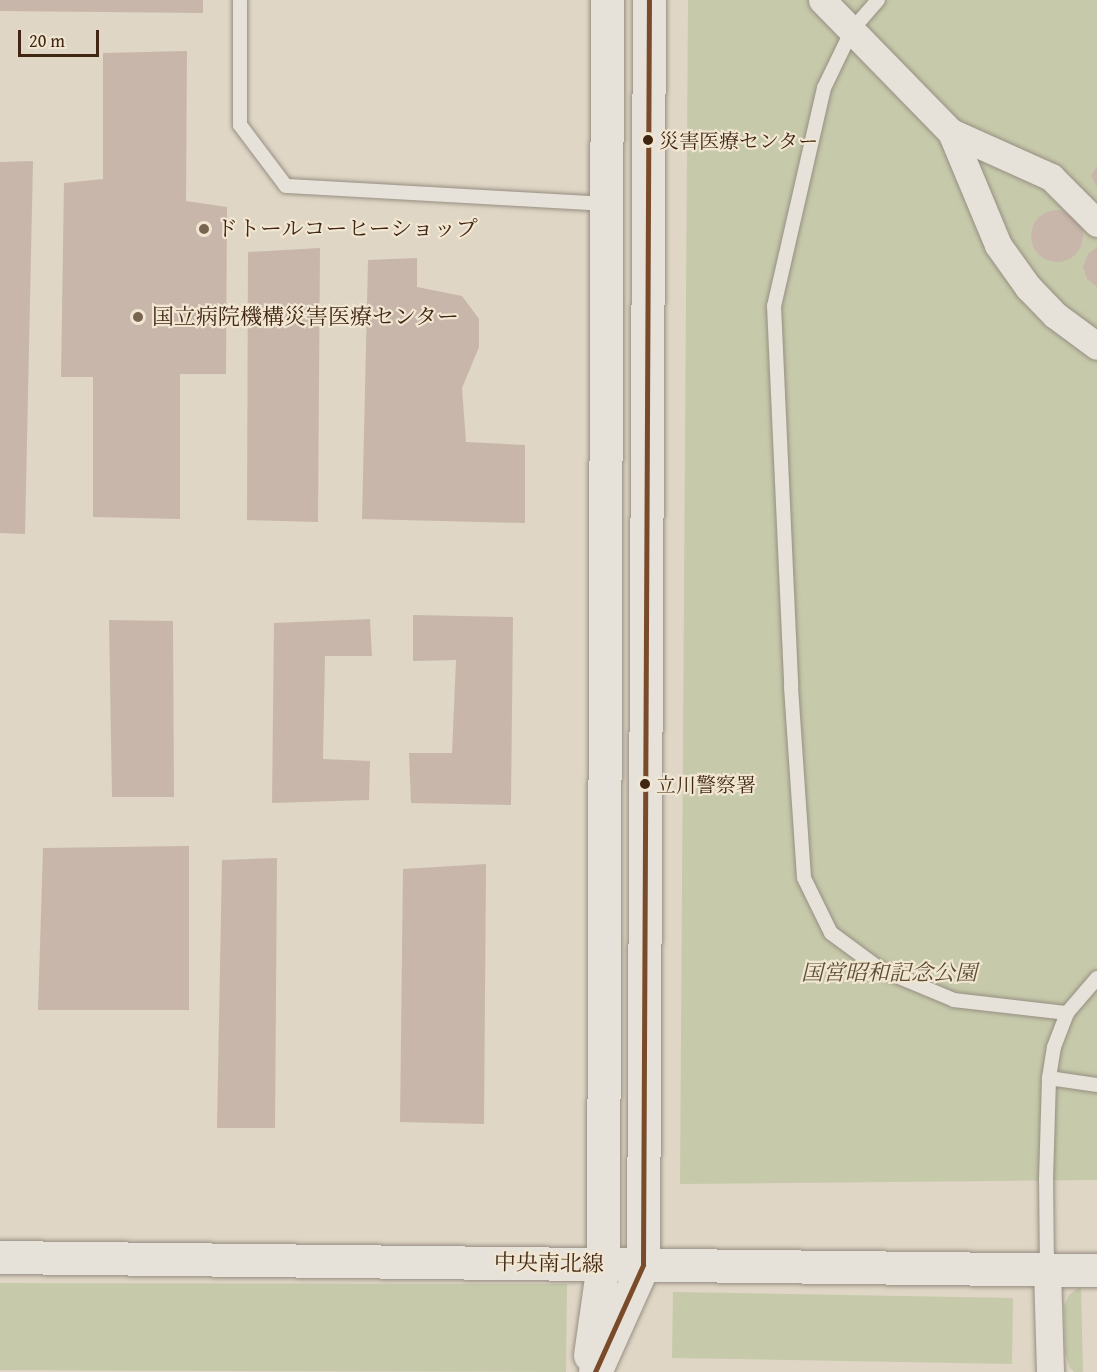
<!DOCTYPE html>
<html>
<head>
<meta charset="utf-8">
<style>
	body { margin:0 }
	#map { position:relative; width:1097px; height:1372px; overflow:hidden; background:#dfd6c5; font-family:"Gentium Book Plus","Noto Serif JP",serif }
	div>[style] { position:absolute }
	.green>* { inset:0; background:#c6caaa }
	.building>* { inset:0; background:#c8b6ab }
	.round { border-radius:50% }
	.roads { filter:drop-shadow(0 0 2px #978e82) drop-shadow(0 0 2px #978e82) }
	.lane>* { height:14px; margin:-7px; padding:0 7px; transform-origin:7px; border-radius:7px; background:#e6e1d9 }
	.street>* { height:27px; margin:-13.5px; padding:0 13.5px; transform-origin:13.5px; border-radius:13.5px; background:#e6e1d9 }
	.secondary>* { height:33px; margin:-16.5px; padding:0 16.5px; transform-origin:16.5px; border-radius:16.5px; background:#e6e1d9 }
	.bus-1>* { height:4.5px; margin:-2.25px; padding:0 2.25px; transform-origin:2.25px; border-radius:2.25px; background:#7a4b2a }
	.dots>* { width:16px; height:16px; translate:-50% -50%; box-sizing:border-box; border:3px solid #f1e6d2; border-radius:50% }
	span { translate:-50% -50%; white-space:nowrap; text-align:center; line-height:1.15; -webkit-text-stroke:4.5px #f1e6d2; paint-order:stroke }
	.bus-label { font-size:20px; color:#412713 }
	.left { translate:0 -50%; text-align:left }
	.poi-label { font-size:22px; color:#412713 }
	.park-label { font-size:22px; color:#5d4d33; font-style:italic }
	.street-label { font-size:22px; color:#412713 }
	.scale { position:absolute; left:18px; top:30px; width:81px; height:27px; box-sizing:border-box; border:3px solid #412713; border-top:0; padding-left:8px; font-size:18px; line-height:21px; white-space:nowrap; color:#412713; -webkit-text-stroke:4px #f1e6d2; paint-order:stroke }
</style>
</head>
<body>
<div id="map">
	<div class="green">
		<div style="clip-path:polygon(688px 0,1097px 0,1097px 1180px,680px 1184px)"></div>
		<div style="clip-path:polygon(0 1283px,567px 1284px,566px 1372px,0 1370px)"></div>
		<div style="clip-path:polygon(1081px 1286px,1083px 1372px,1074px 1372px,1070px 1368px,1065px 1354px,1064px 1306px,1069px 1295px)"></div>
		<div style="clip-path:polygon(673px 1292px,1013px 1298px,1012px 1364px,672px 1358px)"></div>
	</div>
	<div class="building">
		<div style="clip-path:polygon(0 0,203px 0,203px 13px,0 11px)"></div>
		<div style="clip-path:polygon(187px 51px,186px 201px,227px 207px,226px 374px,180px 374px,180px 519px,93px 517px,93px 377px,61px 377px,64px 183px,103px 179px,103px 53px)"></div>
		<div style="clip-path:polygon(33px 161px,25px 534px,0 533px,0 162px)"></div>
		<div style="clip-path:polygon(1097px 166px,1097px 187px,1091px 176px)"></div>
		<div class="round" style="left:1031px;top:210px;width:52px;height:52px"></div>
		<div style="clip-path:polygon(1097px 247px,1097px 287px,1087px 279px,1083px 267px,1088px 254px)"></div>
		<div style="clip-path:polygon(320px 248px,318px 522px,247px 520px,248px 252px)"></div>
		<div style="clip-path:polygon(417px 258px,417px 287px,462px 296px,479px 319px,479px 347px,462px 388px,466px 442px,525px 445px,525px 523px,362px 519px,368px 260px)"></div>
		<div style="clip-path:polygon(413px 615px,513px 617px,511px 805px,411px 803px,409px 753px,452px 753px,456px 660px,413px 661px)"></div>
		<div style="clip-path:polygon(370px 619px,372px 656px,325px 656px,323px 759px,370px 761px,369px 800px,272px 803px,274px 623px)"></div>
		<div style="clip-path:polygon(109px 620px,173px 621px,174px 797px,112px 797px)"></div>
		<div style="clip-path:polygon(189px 846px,189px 1010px,38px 1010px,43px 848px)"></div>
		<div style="clip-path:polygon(277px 858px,275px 1128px,217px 1128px,222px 860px)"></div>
		<div style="clip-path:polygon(486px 864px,484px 1124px,400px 1122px,403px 869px)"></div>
	</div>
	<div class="roads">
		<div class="lane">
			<div style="left:240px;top:0;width:125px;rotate:90deg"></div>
			<div style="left:240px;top:125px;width:76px;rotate:53deg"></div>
			<div style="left:286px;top:186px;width:319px;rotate:3.2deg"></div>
			<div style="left:878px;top:0;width:40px;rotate:131deg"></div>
			<div style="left:852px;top:30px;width:64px;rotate:115.8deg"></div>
			<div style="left:824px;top:88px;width:224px;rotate:102.9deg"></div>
			<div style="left:774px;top:306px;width:381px;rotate:87.4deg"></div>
			<div style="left:791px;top:687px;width:191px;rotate:86.1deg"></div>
			<div style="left:804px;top:878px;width:61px;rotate:63.9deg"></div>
			<div style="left:831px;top:933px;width:61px;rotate:36.3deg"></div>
			<div style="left:880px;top:969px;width:80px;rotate:22.7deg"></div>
			<div style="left:954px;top:1000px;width:114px;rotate:6.6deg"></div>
			<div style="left:1049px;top:1078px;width:49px;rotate:8.3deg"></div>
			<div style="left:1047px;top:1270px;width:90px;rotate:-90.6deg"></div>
			<div style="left:1046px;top:1180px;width:102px;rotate:-88.3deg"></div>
			<div style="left:1049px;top:1078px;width:31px;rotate:-81deg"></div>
			<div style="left:1054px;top:1047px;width:36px;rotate:-69deg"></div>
			<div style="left:1067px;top:1013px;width:46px;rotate:-49.4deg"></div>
		</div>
		<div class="street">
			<div style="left:822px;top:0;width:185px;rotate:45.7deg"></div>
			<div style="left:951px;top:132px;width:122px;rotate:67.4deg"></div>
			<div style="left:998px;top:245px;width:52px;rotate:54.5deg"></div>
			<div style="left:1028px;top:287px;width:39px;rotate:46deg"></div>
			<div style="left:1055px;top:315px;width:52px;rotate:36.4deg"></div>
			<div style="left:951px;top:132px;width:110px;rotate:24.2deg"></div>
			<div style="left:1051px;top:177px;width:65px;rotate:45deg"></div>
			<div style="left:1047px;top:1270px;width:102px;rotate:88.3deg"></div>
		</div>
		<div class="secondary">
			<div style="left:0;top:1257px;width:1097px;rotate:0.68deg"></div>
			<div style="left:590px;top:1355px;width:92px;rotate:-81.9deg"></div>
			<div style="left:603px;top:1264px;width:1264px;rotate:-89.82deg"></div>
			<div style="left:595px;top:1372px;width:117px;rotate:-65.8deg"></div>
			<div style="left:643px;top:1265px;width:1265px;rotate:-89.73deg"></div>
		</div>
	</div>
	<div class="bus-1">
		<div style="left:595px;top:1372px;width:117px;rotate:-65.8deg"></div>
		<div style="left:643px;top:1265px;width:1265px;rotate:-89.73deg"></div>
	</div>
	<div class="dots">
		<div style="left:648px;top:140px;background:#412713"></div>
		<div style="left:204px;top:229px;background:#786451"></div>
		<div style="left:138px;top:317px;background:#786451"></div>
		<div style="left:645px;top:784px;background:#412713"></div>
	</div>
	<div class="bus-label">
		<span class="left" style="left:659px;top:140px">災害医療センター</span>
		<span class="left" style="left:656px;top:784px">立川警察署</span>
	</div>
	<div class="poi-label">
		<span class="left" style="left:216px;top:229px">ドトールコーヒーショップ</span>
		<span class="left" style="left:152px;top:317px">国立病院機構災害医療センター</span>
	</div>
	<div class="park-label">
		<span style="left:889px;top:973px">国営昭和記念公園</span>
	</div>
	<div class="street-label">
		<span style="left:549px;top:1263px;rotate:1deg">中央南北線</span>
	</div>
	<div class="scale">20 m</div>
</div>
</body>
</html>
